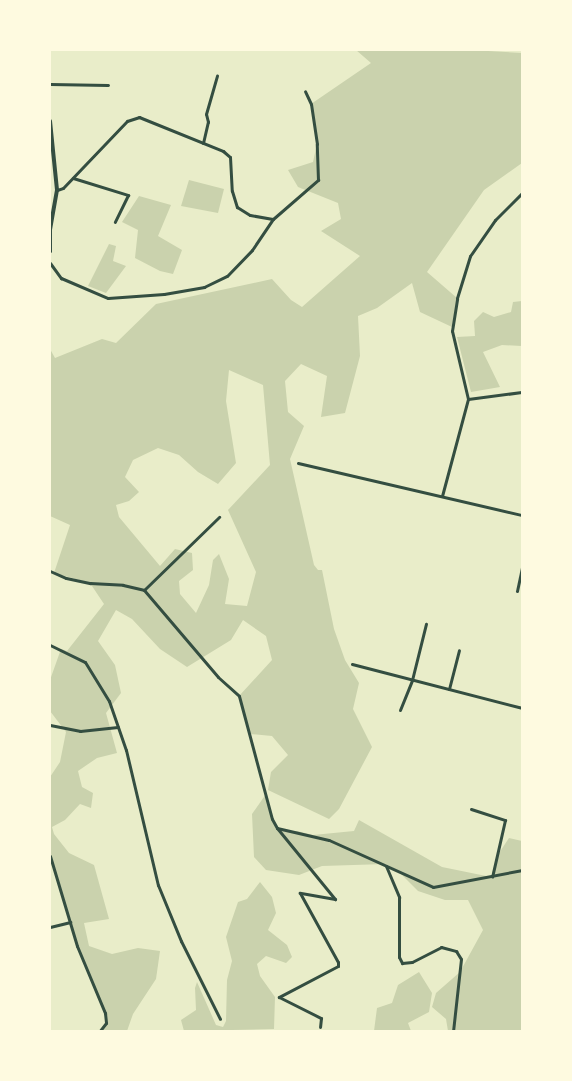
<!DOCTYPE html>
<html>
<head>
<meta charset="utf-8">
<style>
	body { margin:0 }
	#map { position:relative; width:572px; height:1081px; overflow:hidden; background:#e9edc9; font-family:"Alegreya Sans",sans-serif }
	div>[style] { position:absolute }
	.green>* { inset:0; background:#cad2ad }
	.minor>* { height:3px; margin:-1.5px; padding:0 1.5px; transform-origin:1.5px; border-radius:1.5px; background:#344e41 }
	.tertiary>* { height:3px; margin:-1.5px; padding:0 1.5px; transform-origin:1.5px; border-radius:1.5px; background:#344e41 }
	.secondary>* { height:4px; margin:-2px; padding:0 2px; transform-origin:2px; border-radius:2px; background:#344e41 }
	span { translate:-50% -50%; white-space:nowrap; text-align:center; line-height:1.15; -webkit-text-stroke:4.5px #fefae0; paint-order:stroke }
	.frame { position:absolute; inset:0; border:51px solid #fefae0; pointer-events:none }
</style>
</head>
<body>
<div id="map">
	<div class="green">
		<div style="clip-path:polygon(evenodd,356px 50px,471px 50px,522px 53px,522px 163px,484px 190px,427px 272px,457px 298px,452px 327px,420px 312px,412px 283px,377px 308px,358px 316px,360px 356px,345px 413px,321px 417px,327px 376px,301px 364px,285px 381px,288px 412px,304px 426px,290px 459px,314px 565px,318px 570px,322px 570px,334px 629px,345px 660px,359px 683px,353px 709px,372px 747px,339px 809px,329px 819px,268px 790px,271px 772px,288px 755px,272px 736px,250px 734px,239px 696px,272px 660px,266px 636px,243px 620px,231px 640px,187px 667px,160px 649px,132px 619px,116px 610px,98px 641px,115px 665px,121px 693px,106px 713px,117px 753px,97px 758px,78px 771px,82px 787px,93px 793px,91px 808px,80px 804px,65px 820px,52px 827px,54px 834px,69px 853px,94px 865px,109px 919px,84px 923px,89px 946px,112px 954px,138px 948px,160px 951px,156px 979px,133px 1014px,127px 1031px,99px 1031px,106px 1023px,105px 1012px,77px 946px,50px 856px,50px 777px,60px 762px,66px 732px,50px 711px,50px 680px,61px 649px,67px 651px,104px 604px,90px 583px,54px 573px,70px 525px,50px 516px,50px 349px,55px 358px,102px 339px,116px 343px,156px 304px,272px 279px,291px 300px,302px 307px,360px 256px,321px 231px,341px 219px,338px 203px,298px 187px,288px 170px,313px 162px,317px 144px,311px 104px,371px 63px,356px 50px,229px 370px,263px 385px,270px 465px,228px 510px,256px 572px,247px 606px,225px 604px,229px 579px,219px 554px,213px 560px,209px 585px,196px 613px,180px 594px,179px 581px,193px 570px,192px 553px,175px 549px,160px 566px,119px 517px,116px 505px,129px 501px,139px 492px,125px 477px,133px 460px,158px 448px,179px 455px,198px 472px,218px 484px,236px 463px,226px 401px,229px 370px)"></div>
		<div style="clip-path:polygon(189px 180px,224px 189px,218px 213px,181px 206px)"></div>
		<div style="clip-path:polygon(139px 196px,171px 205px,158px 236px,182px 250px,173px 274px,160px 271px,135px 258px,138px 230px,122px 222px)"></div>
		<div style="clip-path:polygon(109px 244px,116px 246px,113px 261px,126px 266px,106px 293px,88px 286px)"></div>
		<div style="clip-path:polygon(522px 301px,522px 346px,502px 345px,483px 352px,500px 387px,471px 392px,457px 337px,475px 336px,474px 321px,483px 312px,494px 317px,511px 312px,513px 302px)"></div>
		<div style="clip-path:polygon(266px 794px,272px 819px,280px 831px,297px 831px,313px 835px,354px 831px,359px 820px,442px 867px,491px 877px,497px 856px,509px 838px,522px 841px,522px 1031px,448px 1031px,446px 1019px,432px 1007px,436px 993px,460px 972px,483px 930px,468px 900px,445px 900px,418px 891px,397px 870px,385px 864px,322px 866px,299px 875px,266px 870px,254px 857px,252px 814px)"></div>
		<div style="clip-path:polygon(260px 882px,272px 897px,276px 913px,268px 930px,287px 945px,292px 957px,286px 963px,266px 956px,257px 964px,260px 976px,275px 997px,274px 1029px,184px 1031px,181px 1020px,196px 1010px,195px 988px,197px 982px,216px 1025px,223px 1027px,226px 1021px,227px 980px,232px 961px,226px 937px,238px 902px,247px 899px)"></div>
		<div style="clip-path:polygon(419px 972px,432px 993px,429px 1012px,408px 1023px,411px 1031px,374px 1031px,377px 1008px,392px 1003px,398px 985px)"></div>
	</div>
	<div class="minor">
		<div style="left:50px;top:84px;width:58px;rotate:1deg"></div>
		<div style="left:203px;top:143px;width:22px;rotate:-77deg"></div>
		<div style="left:208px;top:122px;width:8px;rotate:-104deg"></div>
		<div style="left:206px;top:114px;width:40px;rotate:-74deg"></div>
		<div style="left:73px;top:178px;width:58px;rotate:17.2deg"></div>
		<div style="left:128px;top:195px;width:30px;rotate:116deg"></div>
		<div style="left:57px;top:190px;width:6px;rotate:-18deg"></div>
		<div style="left:63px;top:188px;width:93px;rotate:-46.3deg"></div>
		<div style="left:127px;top:121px;width:13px;rotate:-18deg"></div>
		<div style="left:139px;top:117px;width:91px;rotate:22deg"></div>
		<div style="left:223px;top:151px;width:9px;rotate:41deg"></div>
		<div style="left:230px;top:157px;width:34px;rotate:87deg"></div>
		<div style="left:232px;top:191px;width:17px;rotate:73deg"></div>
		<div style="left:237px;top:207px;width:15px;rotate:32deg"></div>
		<div style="left:250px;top:215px;width:23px;rotate:10deg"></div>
		<div style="left:273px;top:219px;width:60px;rotate:-40.9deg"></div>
		<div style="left:318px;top:180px;width:36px;rotate:-92deg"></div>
		<div style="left:317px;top:144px;width:40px;rotate:-98.5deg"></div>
		<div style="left:311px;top:104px;width:14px;rotate:-115deg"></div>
		<div style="left:50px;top:251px;width:22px;rotate:-90deg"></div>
		<div style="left:50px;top:263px;width:19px;rotate:54deg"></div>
		<div style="left:61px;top:278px;width:51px;rotate:23.1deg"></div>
		<div style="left:108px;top:298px;width:56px;rotate:-4.1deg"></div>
		<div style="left:164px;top:294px;width:41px;rotate:-9.9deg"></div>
		<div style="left:204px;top:287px;width:25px;rotate:-26deg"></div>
		<div style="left:227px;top:276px;width:36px;rotate:-46deg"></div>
		<div style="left:252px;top:250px;width:37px;rotate:-56deg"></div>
		<div style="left:468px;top:399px;width:54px;rotate:-7.4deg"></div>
		<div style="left:298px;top:463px;width:230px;rotate:13.1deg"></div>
		<div style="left:442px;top:496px;width:100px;rotate:-75deg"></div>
		<div style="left:468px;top:399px;width:70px;rotate:-103.2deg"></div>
		<div style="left:452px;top:331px;width:33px;rotate:-81deg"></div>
		<div style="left:457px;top:298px;width:44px;rotate:-72.8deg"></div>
		<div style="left:470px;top:256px;width:44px;rotate:-55.2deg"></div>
		<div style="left:495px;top:220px;width:38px;rotate:-45deg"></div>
		<div style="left:144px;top:590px;width:105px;rotate:-44.2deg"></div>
		<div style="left:517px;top:591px;width:25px;rotate:-78deg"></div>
		<div style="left:50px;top:645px;width:39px;rotate:26deg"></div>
		<div style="left:85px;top:662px;width:46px;rotate:58.4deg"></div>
		<div style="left:109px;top:701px;width:52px;rotate:70.9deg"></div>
		<div style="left:126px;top:750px;width:139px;rotate:76.7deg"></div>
		<div style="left:158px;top:885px;width:61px;rotate:67.7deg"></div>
		<div style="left:181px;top:941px;width:87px;rotate:63.4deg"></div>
		<div style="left:352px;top:664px;width:176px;rotate:14.5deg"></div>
		<div style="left:449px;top:689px;width:40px;rotate:-75.6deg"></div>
		<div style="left:400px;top:710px;width:32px;rotate:-68deg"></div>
		<div style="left:412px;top:680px;width:58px;rotate:-76deg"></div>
		<div style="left:50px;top:725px;width:31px;rotate:11deg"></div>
		<div style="left:80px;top:731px;width:38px;rotate:-6deg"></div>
		<div style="left:471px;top:809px;width:36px;rotate:18deg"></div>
		<div style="left:505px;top:820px;width:58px;rotate:102.8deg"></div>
		<div style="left:277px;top:828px;width:92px;rotate:50.8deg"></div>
		<div style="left:335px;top:899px;width:36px;rotate:-170deg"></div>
		<div style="left:300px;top:893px;width:79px;rotate:61.2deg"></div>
		<div style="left:338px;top:962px;width:4px;rotate:90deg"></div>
		<div style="left:338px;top:966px;width:67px;rotate:152.3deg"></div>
		<div style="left:279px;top:997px;width:47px;rotate:26.6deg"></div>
		<div style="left:321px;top:1018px;width:9px;rotate:96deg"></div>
		<div style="left:50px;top:856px;width:94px;rotate:73.3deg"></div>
		<div style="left:77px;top:946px;width:73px;rotate:67.3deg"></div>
		<div style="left:105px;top:1013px;width:10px;rotate:84deg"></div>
		<div style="left:106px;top:1023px;width:11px;rotate:128deg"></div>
		<div style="left:386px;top:866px;width:34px;rotate:67deg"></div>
		<div style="left:399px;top:897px;width:60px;rotate:90deg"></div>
		<div style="left:399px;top:957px;width:7px;rotate:63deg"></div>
		<div style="left:402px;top:963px;width:10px;rotate:-6deg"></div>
		<div style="left:412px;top:962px;width:33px;rotate:-27deg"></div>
		<div style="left:441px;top:947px;width:16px;rotate:15deg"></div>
		<div style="left:456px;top:951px;width:9px;rotate:58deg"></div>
		<div style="left:461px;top:959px;width:73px;rotate:96.3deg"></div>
		<div style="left:50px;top:927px;width:21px;rotate:-14deg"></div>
	</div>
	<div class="tertiary">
		<div style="left:50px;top:571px;width:17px;rotate:24deg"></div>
		<div style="left:66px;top:578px;width:25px;rotate:12deg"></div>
		<div style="left:90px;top:583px;width:33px;rotate:3deg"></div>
		<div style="left:123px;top:585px;width:22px;rotate:13deg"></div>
		<div style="left:144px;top:590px;width:114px;rotate:49.6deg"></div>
		<div style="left:218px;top:677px;width:28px;rotate:42deg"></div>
		<div style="left:239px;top:696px;width:127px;rotate:75deg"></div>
		<div style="left:272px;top:819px;width:10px;rotate:61deg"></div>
		<div style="left:277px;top:828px;width:53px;rotate:13deg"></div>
		<div style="left:329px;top:840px;width:114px;rotate:24.3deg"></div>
		<div style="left:433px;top:887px;width:91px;rotate:-10.8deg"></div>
	</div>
	<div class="secondary">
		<div style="left:50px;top:121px;width:69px;rotate:84.2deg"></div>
		<div style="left:57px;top:190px;width:40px;rotate:100deg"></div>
	</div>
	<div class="frame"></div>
</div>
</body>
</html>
